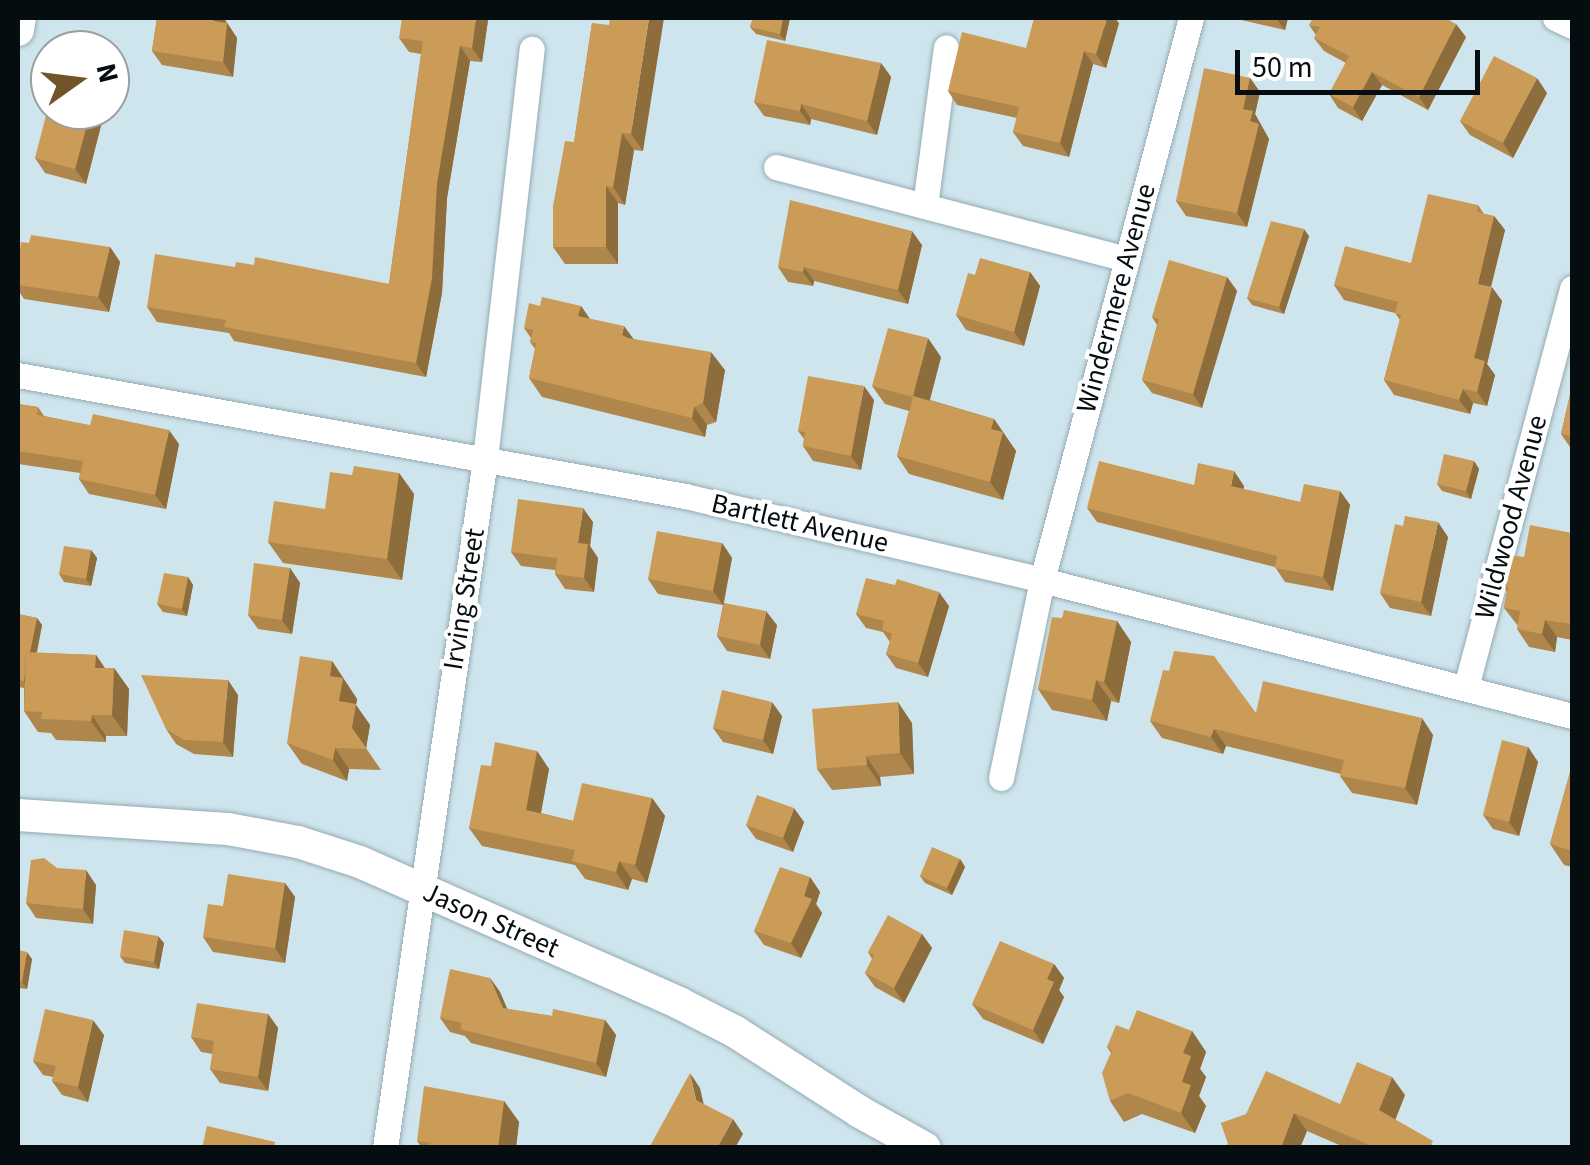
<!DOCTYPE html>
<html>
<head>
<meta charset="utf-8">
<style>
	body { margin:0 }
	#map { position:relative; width:1590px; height:1165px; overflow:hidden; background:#cfe5ee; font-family:"Source Sans 3",sans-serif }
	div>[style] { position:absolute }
	.roads { filter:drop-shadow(0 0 2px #95aab2) drop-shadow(0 0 2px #95aab2) }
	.minor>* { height:25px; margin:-12.5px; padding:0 12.5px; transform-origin:12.5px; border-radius:12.5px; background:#fff }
	.tertiary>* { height:32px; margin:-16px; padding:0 16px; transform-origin:16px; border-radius:16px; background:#fff }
	.wall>* { inset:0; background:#af864b }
	.shaded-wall>* { inset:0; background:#8e6d3d }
	.building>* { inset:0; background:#cb9c57 }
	span { translate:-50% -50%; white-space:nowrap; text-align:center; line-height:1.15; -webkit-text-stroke:8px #fff; paint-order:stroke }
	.street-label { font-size:28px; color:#060d10 }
	.frame { position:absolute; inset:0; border:20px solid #060d10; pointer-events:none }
	.north { position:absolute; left:30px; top:30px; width:100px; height:100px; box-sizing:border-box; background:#fff; border:2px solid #9b9e9f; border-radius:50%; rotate:76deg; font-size:28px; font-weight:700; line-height:40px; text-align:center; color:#060d10 }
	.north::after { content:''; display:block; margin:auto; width:35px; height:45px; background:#725429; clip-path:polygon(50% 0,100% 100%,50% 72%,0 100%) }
	.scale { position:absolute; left:1235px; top:50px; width:245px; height:45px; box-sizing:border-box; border:5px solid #060d10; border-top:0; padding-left:12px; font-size:30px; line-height:35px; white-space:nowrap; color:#060d10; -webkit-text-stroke:8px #fff; paint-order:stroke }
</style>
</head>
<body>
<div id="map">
	<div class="roads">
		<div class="minor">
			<div style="left:1555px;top:18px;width:19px;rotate:25deg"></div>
			<div style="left:776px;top:167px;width:363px;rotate:14.7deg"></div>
			<div style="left:925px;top:206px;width:160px;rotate:-82.5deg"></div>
			<div style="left:18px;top:375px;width:678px;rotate:10.28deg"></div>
			<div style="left:685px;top:496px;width:367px;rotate:13.2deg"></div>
			<div style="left:1042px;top:580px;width:547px;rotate:14.39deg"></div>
			<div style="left:1466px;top:687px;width:413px;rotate:-75.1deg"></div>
			<div style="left:1001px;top:778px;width:202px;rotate:-78.3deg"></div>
			<div style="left:1042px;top:580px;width:581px;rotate:-75.15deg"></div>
			<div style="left:385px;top:1148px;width:696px;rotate:-81.74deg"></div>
			<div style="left:485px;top:459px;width:413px;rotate:-83.5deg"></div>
		</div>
		<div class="tertiary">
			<div style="left:18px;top:30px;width:12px;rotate:-81deg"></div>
			<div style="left:18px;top:815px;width:210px;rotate:3.8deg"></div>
			<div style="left:228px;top:829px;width:71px;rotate:10.5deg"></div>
			<div style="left:298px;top:842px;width:65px;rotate:17.9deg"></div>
			<div style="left:360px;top:862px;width:349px;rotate:23.8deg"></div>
			<div style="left:679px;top:1003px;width:62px;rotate:27deg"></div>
			<div style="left:734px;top:1031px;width:150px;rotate:32.7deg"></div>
			<div style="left:860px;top:1112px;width:74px;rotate:29deg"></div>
		</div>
	</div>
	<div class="wall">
		<div style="clip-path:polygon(157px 18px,224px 18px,237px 38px,233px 77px,162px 65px,152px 51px)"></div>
		<div style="clip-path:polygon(753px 18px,790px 18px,785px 41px,756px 34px,750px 27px)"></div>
		<div style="clip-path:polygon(1239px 18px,1288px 18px,1285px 30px,1241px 20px)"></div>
		<div style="clip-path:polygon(488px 20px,482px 62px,470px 61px,447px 198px,442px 293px,426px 377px,234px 341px,229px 333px,157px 322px,147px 307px,235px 267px,254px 265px,389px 284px,421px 54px,409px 52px,399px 38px)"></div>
		<div style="clip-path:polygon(592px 23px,643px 151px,634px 150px,625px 205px,618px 203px,618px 264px,565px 264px,553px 247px,574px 142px)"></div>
		<div style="clip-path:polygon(1119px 23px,1106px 68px,1093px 64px,1069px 157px,1023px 146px,1013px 132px,1017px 118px,957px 105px,948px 91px,1026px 48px)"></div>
		<div style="clip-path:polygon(1309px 25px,1466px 37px,1428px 110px,1382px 85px,1362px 121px,1338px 108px,1329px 94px,1346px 63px,1324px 51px,1314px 38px,1316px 35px)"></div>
		<div style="clip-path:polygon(881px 63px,891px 77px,877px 135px,811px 119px,810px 125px,764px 116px,754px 102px)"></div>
		<div style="clip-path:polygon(1250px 78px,1260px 92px,1255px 114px,1269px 139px,1247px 227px,1186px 216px,1176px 201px)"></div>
		<div style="clip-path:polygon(1547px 93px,1513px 158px,1470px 135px,1460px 121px)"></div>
		<div style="clip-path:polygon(104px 114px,86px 184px,45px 173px,35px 158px)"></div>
		<div style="clip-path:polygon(1478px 205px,1484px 214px,1494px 216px,1505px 230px,1491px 287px,1502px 301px,1487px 364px,1495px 375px,1487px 406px,1473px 403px,1470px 414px,1394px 395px,1384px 380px,1400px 320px,1395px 313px,1344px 300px,1334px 285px,1411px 263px)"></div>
		<div style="clip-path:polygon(1309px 236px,1284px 314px,1252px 305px,1247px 298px)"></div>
		<div style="clip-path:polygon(922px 245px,908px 304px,814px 281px,813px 286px,788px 282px,778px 267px)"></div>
		<div style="clip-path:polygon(110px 247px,120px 262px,109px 312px,24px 299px,18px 290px,18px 264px)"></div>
		<div style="clip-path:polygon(1030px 272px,1040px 286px,1024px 346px,966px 330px,956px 315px,975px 275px)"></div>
		<div style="clip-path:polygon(1227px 277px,1237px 291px,1202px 408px,1152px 393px,1142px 380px,1157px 325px,1152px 317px)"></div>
		<div style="clip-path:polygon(540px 306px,581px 306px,590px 319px,633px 339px,725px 370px,716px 422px,707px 425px,705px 437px,542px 397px,529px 378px,535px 349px,530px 342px,531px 338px,524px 328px)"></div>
		<div style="clip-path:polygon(941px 357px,930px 400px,994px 419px,1016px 451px,1003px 500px,909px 474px,897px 456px,909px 411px,885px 404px,872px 386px)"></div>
		<div style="clip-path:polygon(1572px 386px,1572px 450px,1561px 434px)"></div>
		<div style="clip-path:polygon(874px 400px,861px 470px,813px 461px,803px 446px,804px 439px,798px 431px)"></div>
		<div style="clip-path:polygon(18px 404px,38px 407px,44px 416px,179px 444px,166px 509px,89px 494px,79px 479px,80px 473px,18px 464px)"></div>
		<div style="clip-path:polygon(1474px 461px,1479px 469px,1471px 499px,1442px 491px,1437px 484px)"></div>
		<div style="clip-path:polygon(399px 473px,414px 494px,402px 580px,283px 563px,268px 542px,325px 509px,352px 475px)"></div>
		<div style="clip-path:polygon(1194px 485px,1244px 486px,1243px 489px,1300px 502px,1340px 491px,1350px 505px,1333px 591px,1285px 582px,1275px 567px,1097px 522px,1087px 508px)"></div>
		<div style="clip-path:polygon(593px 522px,590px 546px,598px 558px,594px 592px,565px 589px,555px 574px,555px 570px,521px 566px,511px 552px)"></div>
		<div style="clip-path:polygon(1572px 533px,1572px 640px,1557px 637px,1555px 652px,1529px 647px,1517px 629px,1518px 626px,1504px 608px,1507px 592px,1503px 586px,1524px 557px)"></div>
		<div style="clip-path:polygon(1448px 537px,1431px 616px,1390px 608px,1380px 593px)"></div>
		<div style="clip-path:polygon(722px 543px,732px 558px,724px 603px,777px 625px,770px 659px,727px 651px,717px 636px,723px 605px,658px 594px,648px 579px)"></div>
		<div style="clip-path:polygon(91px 550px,97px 558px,91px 586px,64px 582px,59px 574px)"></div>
		<div style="clip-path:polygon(290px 568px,300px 583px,292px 634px,258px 629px,248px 615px)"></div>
		<div style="clip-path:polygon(188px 577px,193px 585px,187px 616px,163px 612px,157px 604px)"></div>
		<div style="clip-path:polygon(949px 606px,928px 677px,896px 668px,886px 654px,890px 642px,883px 632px,866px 628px,856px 614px)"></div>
		<div style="clip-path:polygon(18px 614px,37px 618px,42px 625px,37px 653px,96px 655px,105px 668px,114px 668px,129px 689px,127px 736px,106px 736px,106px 742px,56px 740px,51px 733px,38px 732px,24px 711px,24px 688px,18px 687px)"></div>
		<div style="clip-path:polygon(1062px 618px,1117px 621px,1131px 642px,1119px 703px,1111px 701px,1107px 721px,1052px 710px,1038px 689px)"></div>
		<div style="clip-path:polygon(332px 661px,357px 699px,356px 705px,370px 725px,366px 748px,381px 770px,349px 769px,347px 781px,302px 764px,287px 743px)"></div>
		<div style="clip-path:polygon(238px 695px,233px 757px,194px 754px,176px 744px,166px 729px)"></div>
		<div style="clip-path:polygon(1256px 713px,1433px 735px,1417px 805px,1352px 793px,1340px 776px,1341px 774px,1226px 746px,1223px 754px,1162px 738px,1150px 721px)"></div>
		<div style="clip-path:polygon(782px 716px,773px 754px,723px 742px,713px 728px)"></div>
		<div style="clip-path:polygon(912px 723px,914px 774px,880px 777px,881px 786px,832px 790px,817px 769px)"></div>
		<div style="clip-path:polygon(1528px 747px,1538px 762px,1519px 836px,1493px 829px,1483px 815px)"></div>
		<div style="clip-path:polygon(537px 751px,549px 769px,541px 813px,573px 821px,652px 798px,665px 816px,647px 883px,632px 879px,628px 890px,585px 879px,575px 865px,482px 846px,469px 828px,491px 766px)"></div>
		<div style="clip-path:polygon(1572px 765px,1572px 867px,1564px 865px,1550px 844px)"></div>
		<div style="clip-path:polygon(804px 822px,793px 852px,756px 839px,746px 825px)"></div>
		<div style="clip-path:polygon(960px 859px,965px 867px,952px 895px,925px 883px,920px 876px)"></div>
		<div style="clip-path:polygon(57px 868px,96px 885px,93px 924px,36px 918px,26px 903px)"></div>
		<div style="clip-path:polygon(810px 877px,820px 892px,816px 904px,822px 913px,801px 958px,764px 945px,754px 931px)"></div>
		<div style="clip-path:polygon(285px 883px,295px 897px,285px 963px,213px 952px,203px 937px,223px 906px)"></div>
		<div style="clip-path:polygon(922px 934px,932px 948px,904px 1003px,875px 987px,865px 973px,872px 959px,868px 952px)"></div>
		<div style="clip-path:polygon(164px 943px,159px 969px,125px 963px,120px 956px)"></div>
		<div style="clip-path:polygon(18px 950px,32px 959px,27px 989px,18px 988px)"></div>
		<div style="clip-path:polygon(1054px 964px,1064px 978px,1059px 990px,1064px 997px,1043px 1044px,983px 1019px,972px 1004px)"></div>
		<div style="clip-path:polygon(490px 978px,500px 992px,507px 1009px,552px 1016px,605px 1020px,616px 1035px,606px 1077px,471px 1043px,465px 1036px,450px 1032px,440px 1018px)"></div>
		<div style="clip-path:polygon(268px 1014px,278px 1028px,268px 1091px,220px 1083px,210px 1069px,213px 1054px,201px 1052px,191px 1037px)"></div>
		<div style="clip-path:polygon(1129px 1030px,1192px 1031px,1206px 1052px,1200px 1069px,1206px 1077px,1199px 1096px,1206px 1106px,1195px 1133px,1142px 1114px,1124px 1122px,1110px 1101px,1111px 1053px,1107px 1047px)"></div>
		<div style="clip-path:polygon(104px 1035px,88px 1102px,62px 1095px,52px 1081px,53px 1077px,43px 1075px,33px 1061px)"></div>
		<div style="clip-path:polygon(1405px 1095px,1395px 1120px,1437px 1148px,1346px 1148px,1307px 1131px,1300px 1148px,1227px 1148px,1228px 1143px,1221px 1123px)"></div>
		<div style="clip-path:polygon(504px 1101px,519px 1122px,516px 1148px,422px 1148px,417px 1141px)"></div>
	</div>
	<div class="shaded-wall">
		<div style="clip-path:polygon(215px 18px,224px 18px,226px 21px,224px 35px,214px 21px)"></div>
		<div style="clip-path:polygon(476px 18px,486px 18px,488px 20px,482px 62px,472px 48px)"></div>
		<div style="clip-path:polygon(649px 18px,664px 18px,643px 151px,631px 134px)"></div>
		<div style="clip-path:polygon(783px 18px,790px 18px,785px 41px,780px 34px)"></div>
		<div style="clip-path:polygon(1107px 18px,1115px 18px,1119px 23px,1106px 68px,1096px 54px)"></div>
		<div style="clip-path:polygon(1276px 18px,1288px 18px,1285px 30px)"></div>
		<div style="clip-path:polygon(227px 23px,237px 38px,233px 77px,223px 62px)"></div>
		<div style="clip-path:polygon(1456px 24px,1466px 37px,1428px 110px,1419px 97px)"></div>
		<div style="clip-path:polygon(460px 46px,470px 61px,447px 198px,442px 293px,426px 377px,416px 363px,437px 183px)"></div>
		<div style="clip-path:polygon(1084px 51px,1093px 64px,1069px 157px,1060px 143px)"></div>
		<div style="clip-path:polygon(881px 63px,891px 77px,877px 135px,867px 121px)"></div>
		<div style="clip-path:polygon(1372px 72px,1382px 85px,1362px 121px,1353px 107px)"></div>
		<div style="clip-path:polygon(1250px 78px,1260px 92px,1255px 114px,1269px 139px,1247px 227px,1237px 213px,1243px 109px)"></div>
		<div style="clip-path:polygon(1537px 78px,1547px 93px,1513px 158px,1503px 143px)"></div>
		<div style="clip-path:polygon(801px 104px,811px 119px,810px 125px,800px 111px)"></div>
		<div style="clip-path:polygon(91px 110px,101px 110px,104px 114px,86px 184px,75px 169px)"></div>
		<div style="clip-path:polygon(622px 133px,634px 150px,625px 205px,613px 187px)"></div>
		<div style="clip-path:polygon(606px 186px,618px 203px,618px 264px,606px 247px)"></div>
		<div style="clip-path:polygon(1494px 216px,1505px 230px,1488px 298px,1478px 284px)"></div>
		<div style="clip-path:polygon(1304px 229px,1309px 236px,1284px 314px,1279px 307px)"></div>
		<div style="clip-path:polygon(912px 231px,922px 245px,908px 304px,898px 290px)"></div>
		<div style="clip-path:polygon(110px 247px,120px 262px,109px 312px,98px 297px)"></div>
		<div style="clip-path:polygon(804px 267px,814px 281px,813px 286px,803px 272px)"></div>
		<div style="clip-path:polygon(1030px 272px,1040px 286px,1024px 346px,1014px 332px)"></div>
		<div style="clip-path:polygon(1227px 277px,1237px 291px,1202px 408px,1193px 394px)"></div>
		<div style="clip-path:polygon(1492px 287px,1502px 301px,1487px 364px,1495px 375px,1487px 406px,1477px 392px,1474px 358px)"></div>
		<div style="clip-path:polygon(581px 306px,594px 325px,578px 316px)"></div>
		<div style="clip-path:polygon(624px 326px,638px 345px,622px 335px)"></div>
		<div style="clip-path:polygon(928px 338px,941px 357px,926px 414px,913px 396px)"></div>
		<div style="clip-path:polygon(711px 352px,725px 370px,716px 422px,703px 403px)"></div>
		<div style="clip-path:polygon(864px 386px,874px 400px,861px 470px,851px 456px)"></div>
		<div style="clip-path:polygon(1463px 389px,1473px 403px,1470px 414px,1459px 400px)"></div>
		<div style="clip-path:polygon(694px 407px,707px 425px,705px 437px,692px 418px)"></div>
		<div style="clip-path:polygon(994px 419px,1016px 451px,1003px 500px,990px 482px,991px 429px)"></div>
		<div style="clip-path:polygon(169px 430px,179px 444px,166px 509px,155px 495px)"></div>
		<div style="clip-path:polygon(1474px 461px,1479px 469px,1471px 499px,1466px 491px)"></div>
		<div style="clip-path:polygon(1234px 471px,1244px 486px,1241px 501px,1231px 486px)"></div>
		<div style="clip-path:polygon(399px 473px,414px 494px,402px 580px,387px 559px)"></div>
		<div style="clip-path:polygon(1340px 491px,1350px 505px,1333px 591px,1323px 577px)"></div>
		<div style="clip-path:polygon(583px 508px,593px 522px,590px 546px,598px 558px,594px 592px,584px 578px,578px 543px)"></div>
		<div style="clip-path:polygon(1438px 522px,1448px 537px,1431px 616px,1421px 602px)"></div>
		<div style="clip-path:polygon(722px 543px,732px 558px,723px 605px,713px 591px)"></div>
		<div style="clip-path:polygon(91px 550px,97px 558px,91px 586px,86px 579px)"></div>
		<div style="clip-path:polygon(290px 568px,300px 583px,292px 634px,282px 620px)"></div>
		<div style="clip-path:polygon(188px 577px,193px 585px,187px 616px,182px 609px)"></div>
		<div style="clip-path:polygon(939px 592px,949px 606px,928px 677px,918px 663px)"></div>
		<div style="clip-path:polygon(766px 611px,777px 625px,770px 659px,760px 645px)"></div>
		<div style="clip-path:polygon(37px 618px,42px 625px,29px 689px,24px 681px)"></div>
		<div style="clip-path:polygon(1545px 620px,1557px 637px,1555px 652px,1542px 634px)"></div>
		<div style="clip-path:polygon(1117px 621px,1131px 642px,1119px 703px,1104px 682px)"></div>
		<div style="clip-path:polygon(96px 655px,110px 676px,95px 668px)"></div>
		<div style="clip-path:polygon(332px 661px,357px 699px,356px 705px,370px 725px,366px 749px,352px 728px,339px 701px,330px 676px)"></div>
		<div style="clip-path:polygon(114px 668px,129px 689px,127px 736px,112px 715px)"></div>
		<div style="clip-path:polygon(228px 680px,238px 695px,233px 757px,223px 742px)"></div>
		<div style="clip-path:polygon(1096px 680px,1111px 701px,1107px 721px,1092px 700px)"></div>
		<div style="clip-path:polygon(772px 702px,782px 716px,773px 754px,763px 740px)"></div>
		<div style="clip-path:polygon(898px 702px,912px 723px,914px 774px,900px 753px)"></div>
		<div style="clip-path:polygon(92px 715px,106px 736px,106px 742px,91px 721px)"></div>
		<div style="clip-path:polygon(1422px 718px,1433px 735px,1417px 805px,1405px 788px)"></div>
		<div style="clip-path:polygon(1214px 729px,1226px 746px,1223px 754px,1211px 737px)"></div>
		<div style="clip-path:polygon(1528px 747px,1538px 762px,1519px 836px,1509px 822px)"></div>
		<div style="clip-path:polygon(335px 748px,349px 769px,347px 781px,333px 760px)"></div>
		<div style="clip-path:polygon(537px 751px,549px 769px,538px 828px,526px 810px)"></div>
		<div style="clip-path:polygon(866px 756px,880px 777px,881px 786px,867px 765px)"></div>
		<div style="clip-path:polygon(652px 798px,665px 816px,647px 883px,635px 865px)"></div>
		<div style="clip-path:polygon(794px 808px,804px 822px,793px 852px,783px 838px)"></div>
		<div style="clip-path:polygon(960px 859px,965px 867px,952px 895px,947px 888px)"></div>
		<div style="clip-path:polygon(619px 861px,632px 879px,628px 890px,616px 872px)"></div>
		<div style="clip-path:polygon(86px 870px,96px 885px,93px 924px,83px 909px)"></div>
		<div style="clip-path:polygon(810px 877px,820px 892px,816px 904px,822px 913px,801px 958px,791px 943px)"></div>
		<div style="clip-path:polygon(285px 883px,295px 897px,285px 963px,275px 948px)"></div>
		<div style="clip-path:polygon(922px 934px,932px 948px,904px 1003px,894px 988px)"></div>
		<div style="clip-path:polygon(158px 936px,164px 943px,159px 969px,154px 962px)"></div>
		<div style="clip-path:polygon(27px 952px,32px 959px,27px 989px,22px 982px)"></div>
		<div style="clip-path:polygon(1054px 964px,1064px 978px,1059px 990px,1064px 997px,1043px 1044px,1033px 1030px,1047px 979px)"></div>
		<div style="clip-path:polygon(490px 978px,500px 992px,513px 1022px,503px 1008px)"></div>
		<div style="clip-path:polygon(268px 1014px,278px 1028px,268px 1091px,258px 1077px)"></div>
		<div style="clip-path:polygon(93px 1020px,104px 1035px,88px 1102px,78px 1087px)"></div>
		<div style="clip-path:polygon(605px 1020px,616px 1035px,606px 1077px,596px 1063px)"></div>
		<div style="clip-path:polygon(1192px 1031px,1206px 1052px,1200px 1069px,1206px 1077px,1199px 1096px,1206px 1106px,1195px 1133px,1181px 1113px,1183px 1053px)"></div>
		<div style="clip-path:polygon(690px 1073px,700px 1088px,706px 1114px,696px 1100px)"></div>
		<div style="clip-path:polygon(1392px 1077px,1405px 1095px,1392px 1128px,1379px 1110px)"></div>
		<div style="clip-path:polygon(504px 1101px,519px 1122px,516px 1148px,498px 1148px)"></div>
		<div style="clip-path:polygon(1294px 1113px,1307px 1131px,1300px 1148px,1281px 1148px)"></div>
		<div style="clip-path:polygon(733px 1119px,743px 1134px,735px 1148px,717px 1148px)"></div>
	</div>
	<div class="building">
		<div style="clip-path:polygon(157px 18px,215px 18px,214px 21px,227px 23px,223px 62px,152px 51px)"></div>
		<div style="clip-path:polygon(402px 18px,476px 18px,472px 48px,460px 46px,437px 183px,432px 278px,416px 363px,224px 327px,226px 320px,147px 307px,155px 254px,235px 267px,236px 262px,254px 265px,255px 257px,389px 284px,423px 41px,399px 38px)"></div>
		<div style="clip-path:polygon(610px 18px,649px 18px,631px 134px,622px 133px,613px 187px,606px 186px,606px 247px,553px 247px,553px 206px,565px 141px,574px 142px,592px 23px,609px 25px)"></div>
		<div style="clip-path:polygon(753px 18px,783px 18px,780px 34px,750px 27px)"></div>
		<div style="clip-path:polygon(1034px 18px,1107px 18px,1096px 54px,1084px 51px,1060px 143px,1013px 132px,1019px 107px,948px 91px,962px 32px,1026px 48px)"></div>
		<div style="clip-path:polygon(1313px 18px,1445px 18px,1456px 24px,1419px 97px,1372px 72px,1353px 107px,1329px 94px,1349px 56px,1314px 38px,1320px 27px,1309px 25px)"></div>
		<div style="clip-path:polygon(767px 40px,881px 63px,867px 121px,801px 104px,800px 111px,754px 102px)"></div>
		<div style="clip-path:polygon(1494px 56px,1537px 78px,1503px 143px,1460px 121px)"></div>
		<div style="clip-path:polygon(1204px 68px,1250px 78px,1243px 109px,1253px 111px,1250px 121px,1259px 124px,1237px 213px,1176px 201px)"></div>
		<div style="clip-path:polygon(50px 100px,50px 110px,91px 110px,75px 169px,35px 158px)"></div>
		<div style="clip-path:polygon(1428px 194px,1478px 205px,1477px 212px,1494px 216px,1478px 284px,1492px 287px,1474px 358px,1485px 361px,1477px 392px,1463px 389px,1459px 400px,1384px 380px,1401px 315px,1395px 313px,1398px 302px,1334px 285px,1345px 246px,1411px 263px)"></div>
		<div style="clip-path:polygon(790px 200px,912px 231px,898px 290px,804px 267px,803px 272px,778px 267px)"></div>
		<div style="clip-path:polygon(1271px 221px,1304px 229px,1279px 307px,1247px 298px)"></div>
		<div style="clip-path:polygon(31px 235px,110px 247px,98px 297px,18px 285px,18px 264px,21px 242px,29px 243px)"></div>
		<div style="clip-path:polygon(980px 258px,1030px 272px,1014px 332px,956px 315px,968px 273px,975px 275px)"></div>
		<div style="clip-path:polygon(1169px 260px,1227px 277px,1193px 394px,1142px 380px,1159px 319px,1152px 317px)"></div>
		<div style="clip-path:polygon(542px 297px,581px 306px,578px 316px,624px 326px,622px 335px,628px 338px,711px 352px,703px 403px,694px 407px,692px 418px,529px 378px,536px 343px,530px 342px,533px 330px,524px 328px,529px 303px,540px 306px)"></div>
		<div style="clip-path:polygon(888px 328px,928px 338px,913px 396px,994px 419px,991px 429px,1003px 432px,990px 482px,897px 456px,913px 397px,872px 386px)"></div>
		<div style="clip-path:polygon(808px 376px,864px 386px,851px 456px,803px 446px,805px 432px,798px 431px)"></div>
		<div style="clip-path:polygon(1572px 386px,1572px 436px,1561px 434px)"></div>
		<div style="clip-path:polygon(18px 404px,38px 407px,37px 415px,90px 425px,93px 414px,169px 430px,155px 495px,79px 479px,83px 461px,18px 451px)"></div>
		<div style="clip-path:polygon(1444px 454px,1474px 461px,1466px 491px,1437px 484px)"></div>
		<div style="clip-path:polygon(1099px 461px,1194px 485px,1198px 463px,1234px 471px,1231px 486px,1300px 502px,1304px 484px,1340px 491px,1323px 577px,1275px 568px,1277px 556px,1087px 508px)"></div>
		<div style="clip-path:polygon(354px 466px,399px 473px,387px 559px,268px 542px,274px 501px,325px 509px,330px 472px,352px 475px)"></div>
		<div style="clip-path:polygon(518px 499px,583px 508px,578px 543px,588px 544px,584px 578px,555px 574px,557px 558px,511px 552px)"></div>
		<div style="clip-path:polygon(1405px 516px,1438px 522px,1421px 602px,1380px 593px,1395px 524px,1403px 526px)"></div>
		<div style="clip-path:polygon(1530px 525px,1572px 533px,1572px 553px,1570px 568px,1572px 569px,1572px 624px,1545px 620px,1542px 634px,1517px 629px,1520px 611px,1504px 608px,1508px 587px,1503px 586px,1509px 555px,1524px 557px)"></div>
		<div style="clip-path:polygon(657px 531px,722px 543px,713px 591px,648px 579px)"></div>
		<div style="clip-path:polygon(64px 546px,91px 550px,86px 579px,59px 574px)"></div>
		<div style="clip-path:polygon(254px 563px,290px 568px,282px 620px,248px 615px)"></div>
		<div style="clip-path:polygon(164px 573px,188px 577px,182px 609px,157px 604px)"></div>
		<div style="clip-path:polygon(866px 578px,895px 585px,897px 579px,939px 592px,918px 663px,886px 654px,892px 634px,882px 630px,884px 621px,856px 614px)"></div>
		<div style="clip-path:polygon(724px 603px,766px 611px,760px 645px,717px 636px)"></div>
		<div style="clip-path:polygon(1064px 610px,1117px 621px,1104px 682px,1096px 680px,1092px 700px,1038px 689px,1052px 617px,1062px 618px)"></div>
		<div style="clip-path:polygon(18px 614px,37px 618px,30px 652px,26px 652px,24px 681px,18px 680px)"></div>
		<div style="clip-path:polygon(1174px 651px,1214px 656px,1256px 713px,1263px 681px,1422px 718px,1405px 788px,1340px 776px,1344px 760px,1214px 729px,1211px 737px,1150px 721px,1163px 670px,1169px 671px)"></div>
		<div style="clip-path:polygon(26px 652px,96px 655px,95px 668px,114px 668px,112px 715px,92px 715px,91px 721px,41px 719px,42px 712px,24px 711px)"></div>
		<div style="clip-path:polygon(300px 656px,332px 661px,330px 676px,343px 678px,339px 701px,356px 704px,352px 728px,367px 749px,335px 748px,333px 760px,287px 743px)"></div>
		<div style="clip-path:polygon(141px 675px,228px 680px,223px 742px,184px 740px,166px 729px)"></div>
		<div style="clip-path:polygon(722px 690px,772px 702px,763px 740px,713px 728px)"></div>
		<div style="clip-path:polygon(898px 702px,900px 753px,866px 756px,867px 765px,817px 769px,812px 709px)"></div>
		<div style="clip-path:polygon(1502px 740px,1528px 747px,1509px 822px,1483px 815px)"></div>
		<div style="clip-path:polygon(495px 742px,537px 751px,526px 810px,573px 821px,582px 783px,652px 798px,635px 865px,619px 861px,616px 872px,572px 861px,575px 850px,469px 828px,481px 765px,491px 766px)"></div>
		<div style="clip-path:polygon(1572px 765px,1572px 851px,1550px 844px)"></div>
		<div style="clip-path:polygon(757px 795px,794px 808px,783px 838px,746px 825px)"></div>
		<div style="clip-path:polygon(932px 847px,960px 859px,947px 888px,920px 876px)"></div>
		<div style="clip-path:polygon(44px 858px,57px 868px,86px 870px,83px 909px,26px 903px,31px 860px)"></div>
		<div style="clip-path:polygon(780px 867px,810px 877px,804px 896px,812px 899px,791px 943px,754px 931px)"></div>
		<div style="clip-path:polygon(228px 874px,285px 883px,275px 948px,203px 937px,208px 904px,223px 906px)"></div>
		<div style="clip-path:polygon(888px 915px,922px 934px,894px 988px,865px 973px,874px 955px,868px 952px)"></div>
		<div style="clip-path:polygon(124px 930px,158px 936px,154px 962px,120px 956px)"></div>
		<div style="clip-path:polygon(1000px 941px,1054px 964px,1047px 979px,1054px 982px,1033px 1030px,972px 1004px)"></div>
		<div style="clip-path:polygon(18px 950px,27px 952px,22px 982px,18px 981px)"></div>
		<div style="clip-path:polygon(450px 969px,490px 978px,503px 1008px,552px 1016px,553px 1009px,605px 1020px,596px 1063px,460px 1029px,462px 1023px,440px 1018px)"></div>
		<div style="clip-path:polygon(197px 1003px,268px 1014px,258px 1077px,210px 1069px,214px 1041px,191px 1037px)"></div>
		<div style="clip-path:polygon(45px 1009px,93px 1020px,78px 1087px,52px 1081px,56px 1066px,33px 1061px)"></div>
		<div style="clip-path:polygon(1137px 1010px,1192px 1031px,1183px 1053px,1191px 1056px,1182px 1082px,1191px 1085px,1181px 1113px,1128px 1093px,1110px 1101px,1102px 1073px,1112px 1050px,1107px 1047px,1116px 1025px,1129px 1030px)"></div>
		<div style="clip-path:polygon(1357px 1062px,1392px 1077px,1379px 1110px,1433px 1141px,1429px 1148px,1377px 1148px,1294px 1113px,1281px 1148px,1227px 1148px,1228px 1143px,1221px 1123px,1246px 1114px,1266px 1071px,1340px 1104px)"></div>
		<div style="clip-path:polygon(690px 1073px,696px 1100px,733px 1119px,717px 1148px,649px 1148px)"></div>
		<div style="clip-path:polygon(424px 1086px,504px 1101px,498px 1148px,429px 1148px,430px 1143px,417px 1141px)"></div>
		<div style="clip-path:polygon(207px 1126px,275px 1142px,274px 1148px,202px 1148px)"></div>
	</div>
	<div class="street-label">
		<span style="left:1116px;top:298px;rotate:-75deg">Windermere Avenue</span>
		<span style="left:1511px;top:517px;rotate:-75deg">Wildwood Avenue</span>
		<span style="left:800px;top:523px;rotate:13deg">Bartlett Avenue</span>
		<span style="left:464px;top:599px;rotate:-81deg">Irving Street</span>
		<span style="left:491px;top:920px;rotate:24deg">Jason Street</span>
	</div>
	<div class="frame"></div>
	<div class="north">N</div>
	<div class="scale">50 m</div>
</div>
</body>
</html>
